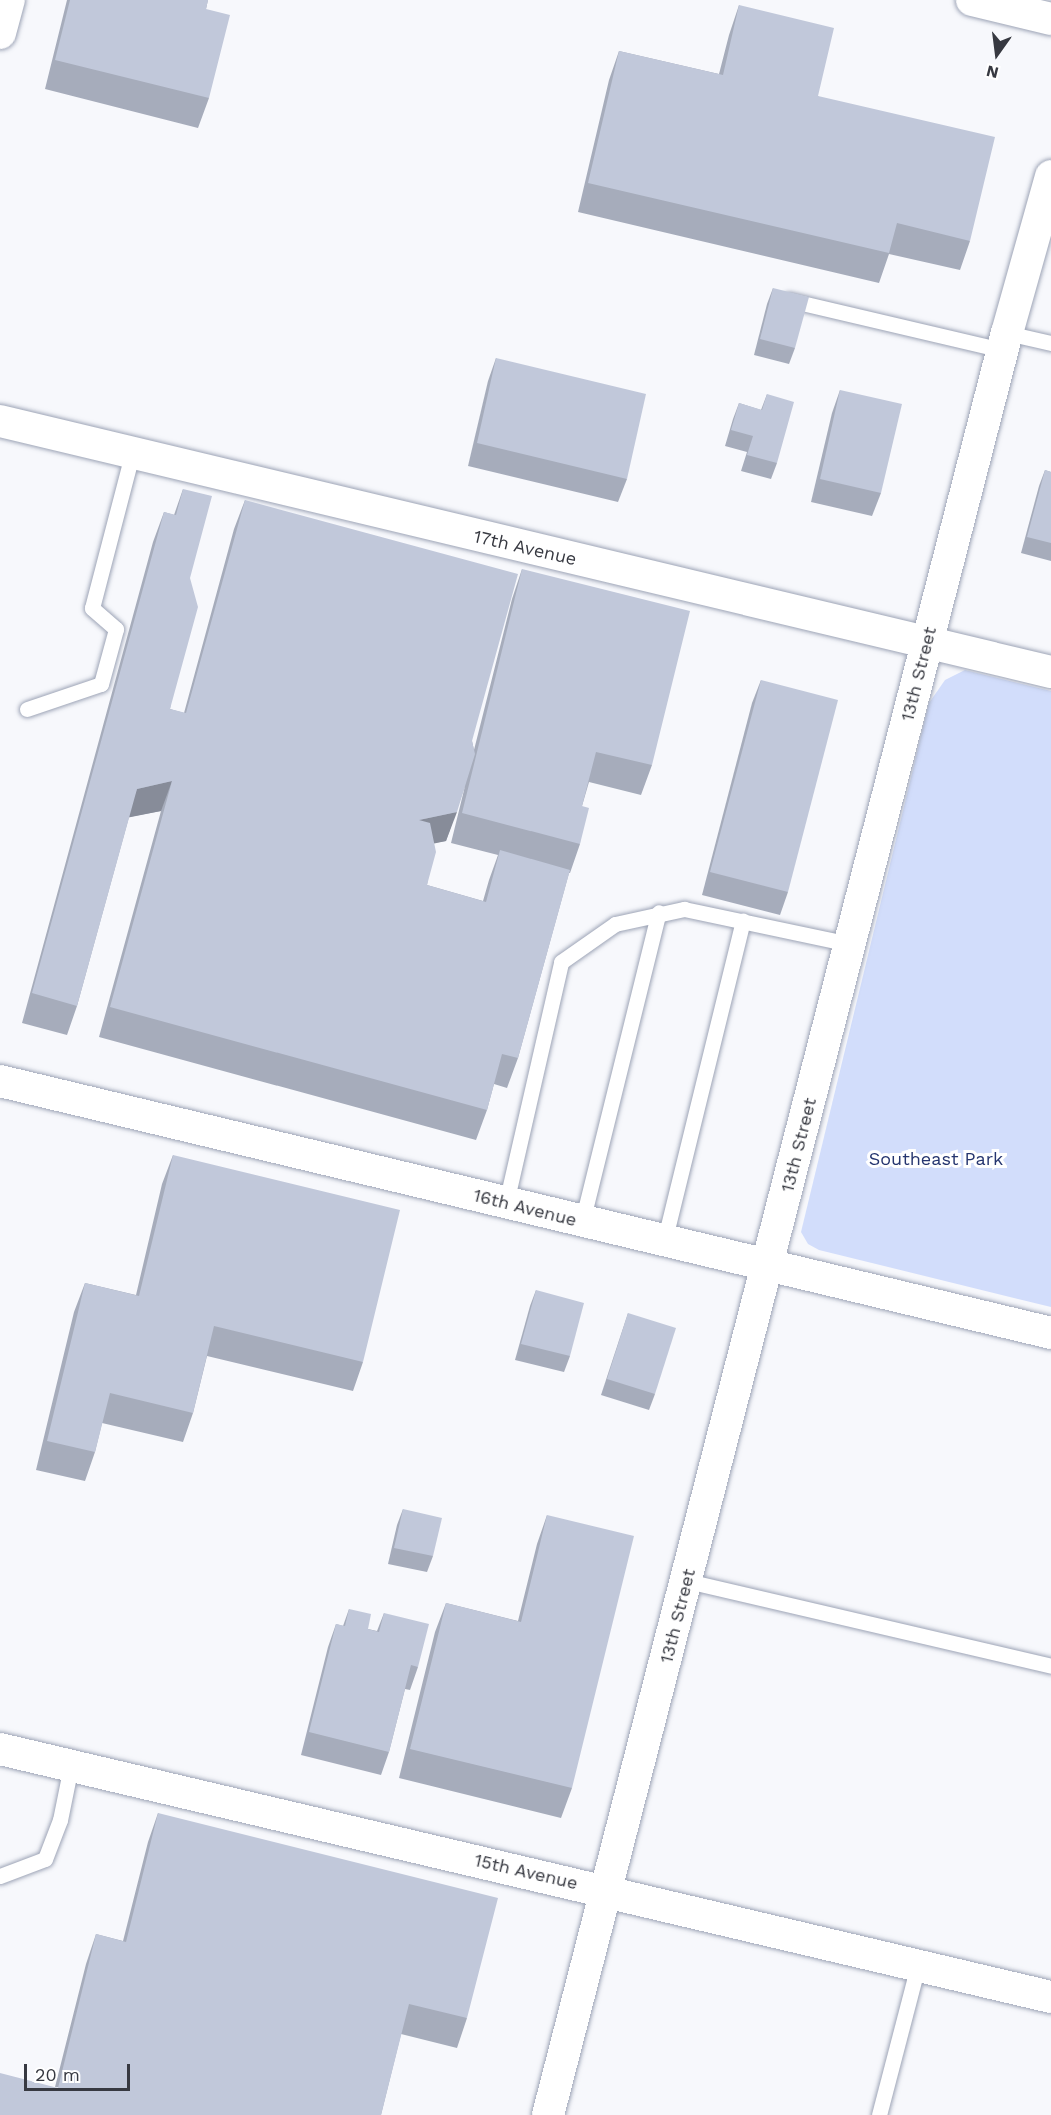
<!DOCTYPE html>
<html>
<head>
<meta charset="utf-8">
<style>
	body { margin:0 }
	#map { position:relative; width:1051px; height:2115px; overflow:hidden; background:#f7f8fc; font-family:"Work Sans",sans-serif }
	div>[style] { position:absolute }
	.green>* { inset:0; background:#d2ddfb }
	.roads { filter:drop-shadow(0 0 2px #9da4b6) drop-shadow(0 0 2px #9da4b6) }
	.service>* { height:15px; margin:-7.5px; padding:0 7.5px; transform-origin:7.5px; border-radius:7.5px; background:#fff }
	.minor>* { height:32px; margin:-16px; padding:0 16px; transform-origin:16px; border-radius:16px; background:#fff }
	.wall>* { inset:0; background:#a6acbb }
	.shaded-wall>* { inset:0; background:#878c99 }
	.building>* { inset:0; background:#c1c8da }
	span { translate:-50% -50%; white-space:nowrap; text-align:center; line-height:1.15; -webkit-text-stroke:6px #fff; paint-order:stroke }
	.street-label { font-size:18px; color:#373941 }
	.park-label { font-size:18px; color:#25356f }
	.north { position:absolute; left:967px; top:24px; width:60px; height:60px; -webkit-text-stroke:4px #fff; paint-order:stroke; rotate:194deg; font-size:16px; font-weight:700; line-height:24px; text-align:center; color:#373941 }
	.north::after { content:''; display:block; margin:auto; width:21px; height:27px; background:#373941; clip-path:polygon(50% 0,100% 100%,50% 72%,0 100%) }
	.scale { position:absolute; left:24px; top:2064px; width:106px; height:27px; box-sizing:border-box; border:3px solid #373941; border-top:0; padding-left:8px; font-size:18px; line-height:21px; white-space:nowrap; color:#373941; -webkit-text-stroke:4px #fff; paint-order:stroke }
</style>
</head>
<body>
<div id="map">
	<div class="green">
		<div style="clip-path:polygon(965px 670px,1051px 691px,1051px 1307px,819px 1250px,808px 1244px,801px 1232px,929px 703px,945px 680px)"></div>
	</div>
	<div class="roads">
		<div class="service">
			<div style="left:789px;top:300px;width:219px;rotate:13.2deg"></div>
			<div style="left:1007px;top:333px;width:45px;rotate:12.8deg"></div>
			<div style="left:27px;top:709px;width:78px;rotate:-18.7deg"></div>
			<div style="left:101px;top:684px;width:57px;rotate:-74.7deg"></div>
			<div style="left:116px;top:629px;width:32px;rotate:-139deg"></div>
			<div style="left:92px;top:608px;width:159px;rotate:-75.4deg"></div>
			<div style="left:506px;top:1203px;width:247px;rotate:-77.1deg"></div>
			<div style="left:561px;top:962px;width:66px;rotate:-35.1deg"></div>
			<div style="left:615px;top:924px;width:71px;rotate:-12.3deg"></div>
			<div style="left:684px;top:909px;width:170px;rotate:11.9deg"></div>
			<div style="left:582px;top:1222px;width:319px;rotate:-76.1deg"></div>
			<div style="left:664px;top:1242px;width:331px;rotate:-76.2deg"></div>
			<div style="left:687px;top:1581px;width:374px;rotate:13.1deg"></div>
			<div style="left:0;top:1876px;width:48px;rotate:-20.7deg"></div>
			<div style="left:45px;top:1859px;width:42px;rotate:-69deg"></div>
			<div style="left:60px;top:1820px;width:55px;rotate:-78.5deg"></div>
			<div style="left:879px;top:2115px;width:155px;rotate:-75.4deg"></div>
		</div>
		<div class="minor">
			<div style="left:972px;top:0;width:81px;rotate:13.5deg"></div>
			<div style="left:0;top:33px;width:34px;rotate:-75deg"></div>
			<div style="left:0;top:421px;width:1081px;rotate:13.43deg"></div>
			<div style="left:0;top:1081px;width:1081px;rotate:13.48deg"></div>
			<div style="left:0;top:1749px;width:1080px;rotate:13.28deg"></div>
			<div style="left:548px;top:2115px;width:1840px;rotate:-75.56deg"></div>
			<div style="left:1007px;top:333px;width:163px;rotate:-74.3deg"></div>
		</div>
	</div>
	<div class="wall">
		<div style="clip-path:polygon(67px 0,208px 0,206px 9px,209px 98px,198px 128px,45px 89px)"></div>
		<div style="clip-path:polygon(739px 5px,818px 96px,970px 241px,960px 270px,889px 254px,879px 283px,578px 212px,609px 80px,619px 51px,719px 74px,729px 35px)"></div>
		<div style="clip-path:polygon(773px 288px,795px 348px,789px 364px,754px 355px,767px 304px)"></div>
		<div style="clip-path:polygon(496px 358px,627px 479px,618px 502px,468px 466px,488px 381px)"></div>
		<div style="clip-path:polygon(840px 390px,881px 493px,872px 516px,811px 502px,832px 413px)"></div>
		<div style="clip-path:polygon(767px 394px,777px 463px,771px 479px,741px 471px,747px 452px,725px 446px,733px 419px,739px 403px,761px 410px)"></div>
		<div style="clip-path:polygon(1045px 470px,1051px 472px,1051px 561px,1021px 553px,1039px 486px)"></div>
		<div style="clip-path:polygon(evenodd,183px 489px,190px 578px,170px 709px,184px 713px,234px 529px,245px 500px,472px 741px,474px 750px,512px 599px,522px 569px,652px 765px,641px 795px,589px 782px,582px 806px,580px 844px,570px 873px,569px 873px,518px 1058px,507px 1088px,494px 1084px,487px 1110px,476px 1140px,99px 1037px,161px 811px,129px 817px,77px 1006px,67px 1035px,22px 1023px,153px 542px,164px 512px,174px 515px,183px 489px,465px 786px,451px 843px,498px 855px,489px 880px,483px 901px,427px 885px,434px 843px,446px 841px,465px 786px)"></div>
		<div style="clip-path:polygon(761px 680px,788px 892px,780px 915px,702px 895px,752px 703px)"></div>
		<div style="clip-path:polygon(173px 1155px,363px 1362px,353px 1391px,207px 1356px,193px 1413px,183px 1442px,102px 1423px,95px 1452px,85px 1481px,36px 1470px,74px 1312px,85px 1283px,136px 1295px,162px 1184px)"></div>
		<div style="clip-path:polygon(536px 1290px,570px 1356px,564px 1372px,515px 1360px,530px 1306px)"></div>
		<div style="clip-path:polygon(628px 1313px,655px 1394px,649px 1410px,601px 1395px)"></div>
		<div style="clip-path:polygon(403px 1509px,433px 1556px,427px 1572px,388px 1564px,397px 1525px)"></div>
		<div style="clip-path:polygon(547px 1515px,572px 1788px,561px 1818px,399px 1778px,435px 1632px,446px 1603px,518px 1621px,537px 1544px)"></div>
		<div style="clip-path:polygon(349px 1609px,368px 1629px,377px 1631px,384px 1613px,418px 1667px,410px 1690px,405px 1689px,389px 1752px,381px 1775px,301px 1755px,328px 1647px,336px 1624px,343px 1626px)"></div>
		<div style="clip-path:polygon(158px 1813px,467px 2018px,457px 2048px,401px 2034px,381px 2115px,55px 2087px,86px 1964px,96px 1934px,123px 1941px,148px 1842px)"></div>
	</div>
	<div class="shaded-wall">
		<div style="clip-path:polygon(172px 781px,161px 811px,126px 818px,137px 789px)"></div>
		<div style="clip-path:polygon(457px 812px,446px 841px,408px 849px,419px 820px)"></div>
	</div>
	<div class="building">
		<div style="clip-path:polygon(70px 0,208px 0,206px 9px,230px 15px,209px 98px,55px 60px)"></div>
		<div style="clip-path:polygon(739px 5px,834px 28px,818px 96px,995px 137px,970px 241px,897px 223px,889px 253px,588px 183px,619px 51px,723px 75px)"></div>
		<div style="clip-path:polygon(773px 288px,809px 297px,795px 348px,760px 339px)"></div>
		<div style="clip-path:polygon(496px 358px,646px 394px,627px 479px,477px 443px)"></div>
		<div style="clip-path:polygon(840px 390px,902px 404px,881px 493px,820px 479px)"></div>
		<div style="clip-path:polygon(767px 394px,794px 402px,777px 463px,747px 455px,753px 436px,731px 430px,739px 403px,762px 410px)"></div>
		<div style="clip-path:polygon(1045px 470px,1051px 472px,1051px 543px,1027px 537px)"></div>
		<div style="clip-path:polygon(183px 489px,212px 496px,190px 578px,198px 607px,170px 709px,186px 713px,245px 500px,518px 574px,472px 741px,475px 754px,457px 812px,419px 820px,430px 823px,436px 852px,427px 885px,486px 902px,500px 850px,570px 870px,518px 1058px,502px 1054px,487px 1110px,110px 1007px,172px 781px,137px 789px,77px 1006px,32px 993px,164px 512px,176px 515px)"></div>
		<div style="clip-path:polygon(522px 569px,690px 611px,652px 765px,596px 752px,582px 806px,589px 808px,580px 844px,462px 813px)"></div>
		<div style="clip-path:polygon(761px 680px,838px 700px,788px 892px,710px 872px)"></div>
		<div style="clip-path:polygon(173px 1155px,400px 1210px,363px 1362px,214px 1326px,193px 1413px,110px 1393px,95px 1452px,47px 1441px,85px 1283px,139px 1296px)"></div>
		<div style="clip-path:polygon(536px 1290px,584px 1303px,570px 1356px,521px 1344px)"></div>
		<div style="clip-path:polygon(628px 1313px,676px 1328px,655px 1394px,607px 1379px)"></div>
		<div style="clip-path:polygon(403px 1509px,442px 1518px,433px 1556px,394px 1548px)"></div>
		<div style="clip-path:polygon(547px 1515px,634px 1536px,572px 1788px,410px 1749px,446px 1603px,521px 1622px)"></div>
		<div style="clip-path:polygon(349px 1609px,371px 1614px,368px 1629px,379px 1632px,384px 1613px,429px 1624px,418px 1667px,411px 1665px,389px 1752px,309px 1732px,336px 1624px,345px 1626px)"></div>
		<div style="clip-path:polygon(158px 1813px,498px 1898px,467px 2018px,409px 2004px,381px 2115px,0 2115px,0 2073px,58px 2088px,96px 1934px,126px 1942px)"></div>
	</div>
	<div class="street-label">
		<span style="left:525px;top:548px;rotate:13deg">17th Avenue</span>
		<span style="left:919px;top:674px;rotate:-76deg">13th Street</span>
		<span style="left:799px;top:1145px;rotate:-76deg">13th Street</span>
		<span style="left:525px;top:1208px;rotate:14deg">16th Avenue</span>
		<span style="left:678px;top:1616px;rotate:-76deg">13th Street</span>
		<span style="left:526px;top:1872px;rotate:13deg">15th Avenue</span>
	</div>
	<div class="park-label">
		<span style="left:936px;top:1159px">Southeast Park</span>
	</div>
	<div class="north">N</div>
	<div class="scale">20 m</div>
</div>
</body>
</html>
